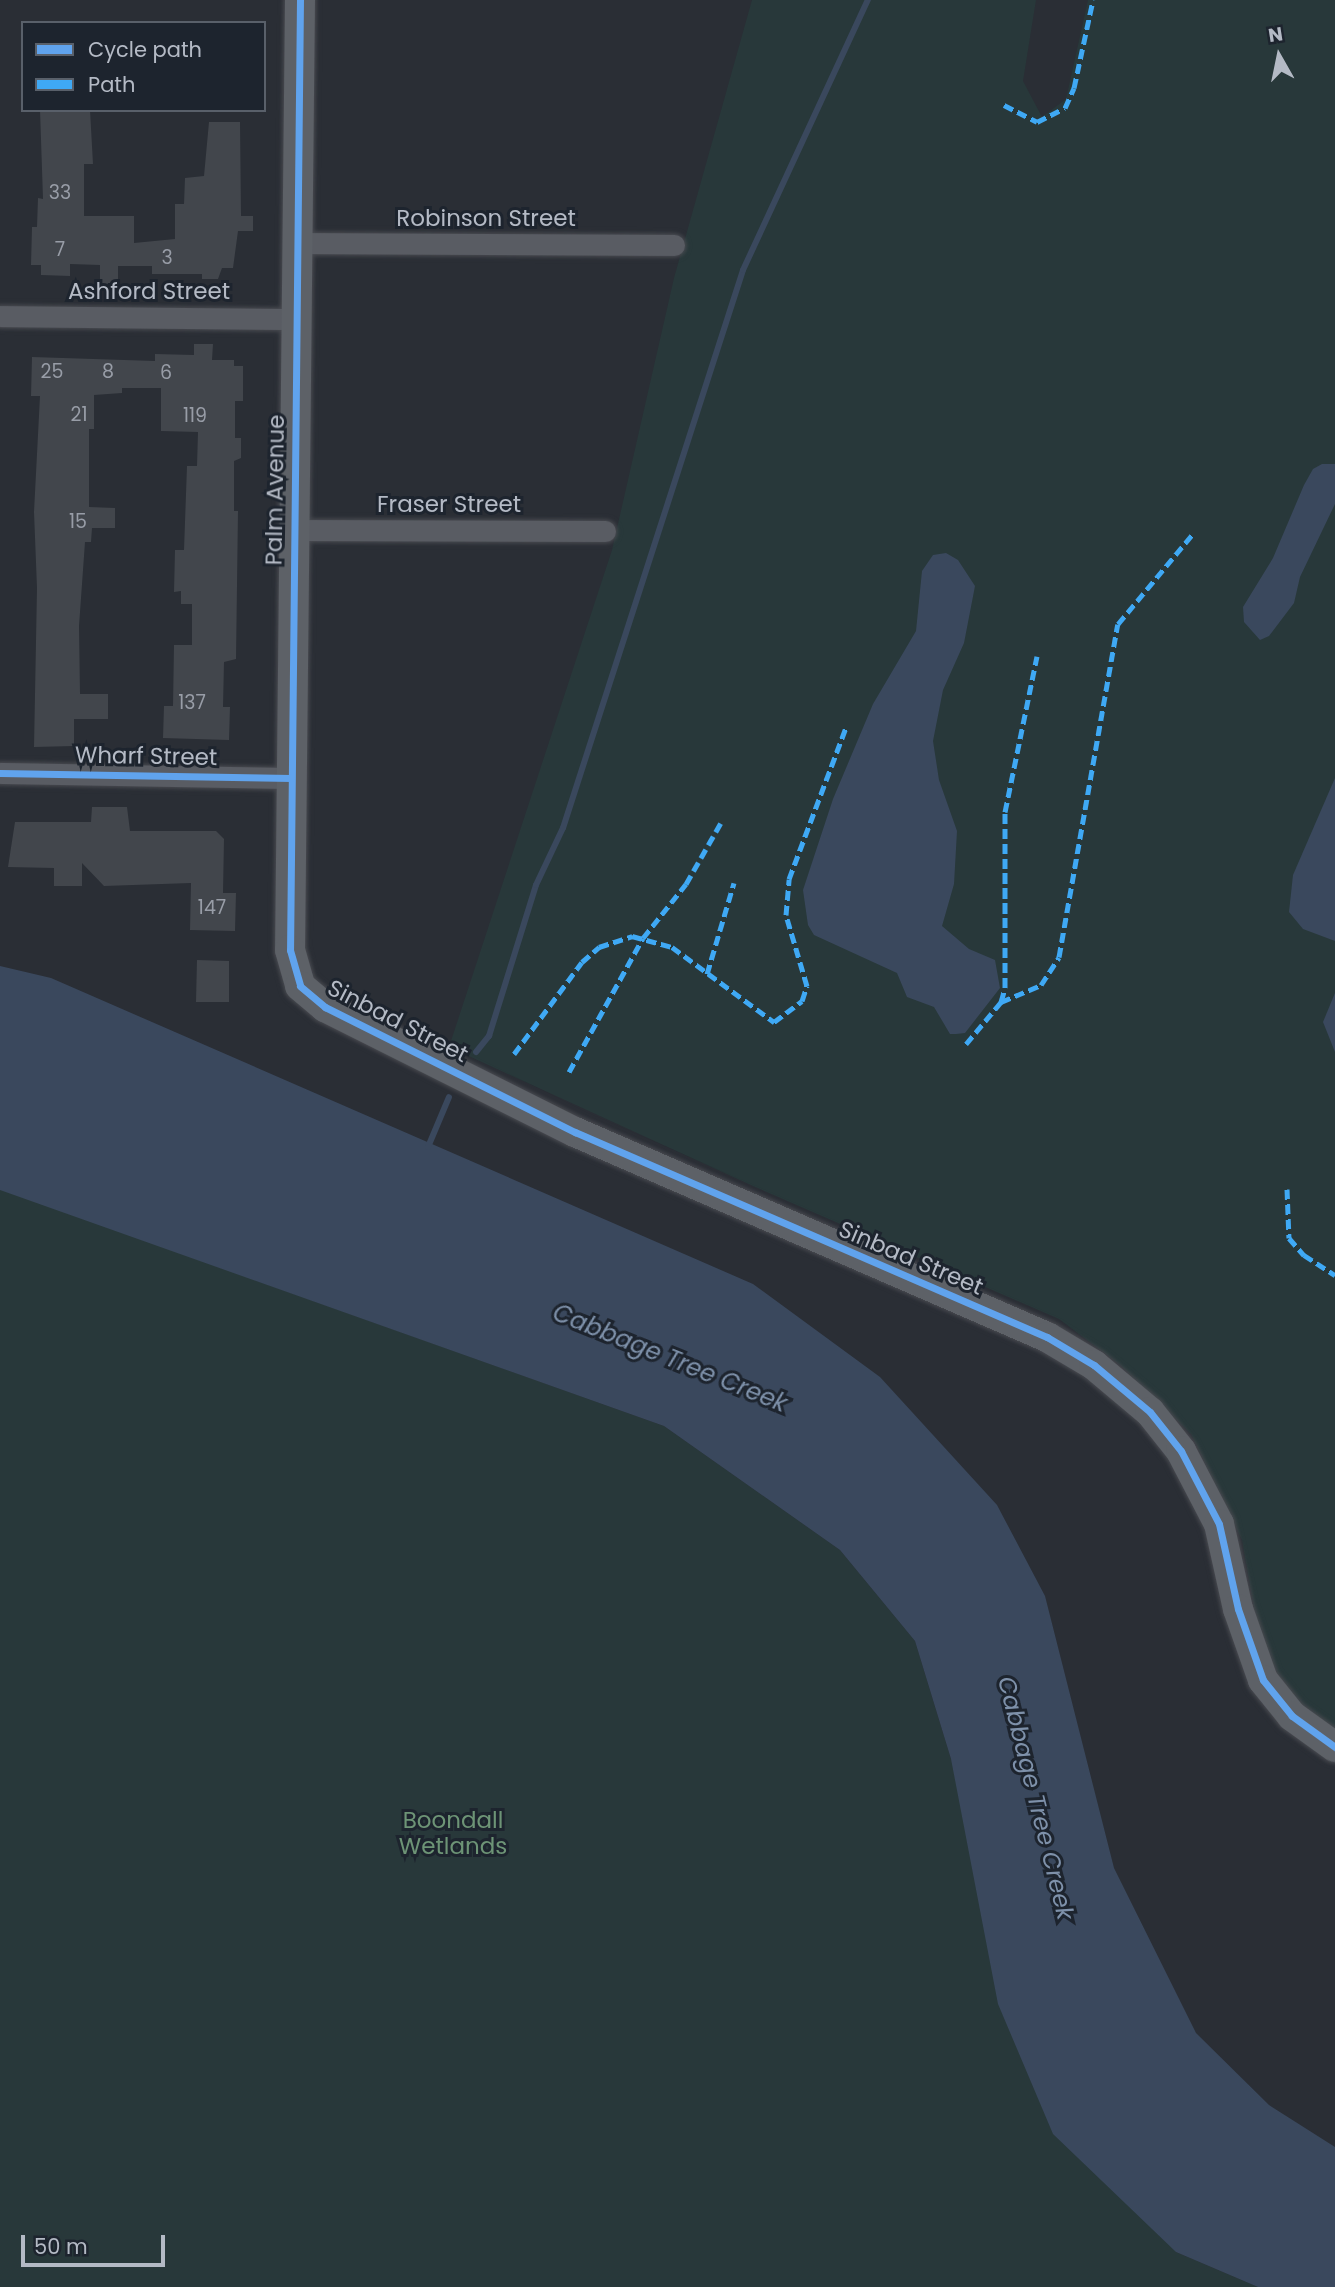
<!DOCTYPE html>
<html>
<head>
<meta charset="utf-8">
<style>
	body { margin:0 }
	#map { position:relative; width:1335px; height:2287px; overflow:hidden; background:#2a2e35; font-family:Poppins,sans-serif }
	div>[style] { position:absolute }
	.green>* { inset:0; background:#28383a }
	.water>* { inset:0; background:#3a485d }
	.stream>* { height:6px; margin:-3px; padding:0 3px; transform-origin:3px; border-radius:3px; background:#3a485d }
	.building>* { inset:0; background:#42464c }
	.roads { filter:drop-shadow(0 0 2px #484a50) drop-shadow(0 0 2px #484a50) }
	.street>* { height:21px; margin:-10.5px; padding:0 10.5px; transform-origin:10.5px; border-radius:10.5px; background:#595c63 }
	.secondary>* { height:30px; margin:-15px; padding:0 15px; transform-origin:15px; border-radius:15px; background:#5d6167 }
	.quiet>* { height:5px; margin-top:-2.5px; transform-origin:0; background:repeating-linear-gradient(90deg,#3fa9f5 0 10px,transparent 0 15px) }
	.cycleway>* { height:7px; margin:-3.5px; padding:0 3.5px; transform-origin:3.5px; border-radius:3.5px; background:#60a3ed }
	span { translate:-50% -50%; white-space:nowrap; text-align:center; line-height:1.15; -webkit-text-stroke:6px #1d242e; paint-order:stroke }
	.number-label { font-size:19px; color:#989da7 }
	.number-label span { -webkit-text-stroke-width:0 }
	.street-label { font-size:23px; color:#b4bac5 }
	.park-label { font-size:23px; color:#6d9476 }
	.water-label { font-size:24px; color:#7e91aa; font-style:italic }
	.legend { position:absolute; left:21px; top:21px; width:245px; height:91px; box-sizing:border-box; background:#1d242e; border:2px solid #59606a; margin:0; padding:9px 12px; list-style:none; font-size:21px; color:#b4bac5 }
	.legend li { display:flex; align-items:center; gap:14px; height:35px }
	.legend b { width:35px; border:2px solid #59606a }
	.north { position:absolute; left:1244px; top:21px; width:70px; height:70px; -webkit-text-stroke:5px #1d242e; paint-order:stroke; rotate:351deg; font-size:19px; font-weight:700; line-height:28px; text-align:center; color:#b4bac5 }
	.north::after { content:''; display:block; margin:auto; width:24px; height:32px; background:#b4bac5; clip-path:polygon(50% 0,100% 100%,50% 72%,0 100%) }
	.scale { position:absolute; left:21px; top:2235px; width:144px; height:32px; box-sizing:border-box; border:4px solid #b4bac5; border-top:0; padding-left:9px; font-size:21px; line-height:24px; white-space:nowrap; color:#b4bac5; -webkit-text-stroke:5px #1d242e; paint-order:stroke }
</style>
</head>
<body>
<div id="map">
	<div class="green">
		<div style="clip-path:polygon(752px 0,1036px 0,1023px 81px,1042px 117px,1066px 99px,1088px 0,1335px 0,1335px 1734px,1295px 1708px,1259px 1637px,1242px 1540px,1191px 1434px,1120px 1365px,1059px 1319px,753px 1186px,449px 1047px,612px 550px,674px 278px)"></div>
		<div style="clip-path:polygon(0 1189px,664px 1426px,840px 1550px,915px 1641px,951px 1759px,1176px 2252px,1258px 2287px,0 2287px)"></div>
	</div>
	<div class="water">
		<div style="clip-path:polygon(1322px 464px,1335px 464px,1335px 504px,1300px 577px,1294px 603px,1269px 636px,1260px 640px,1244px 622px,1243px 607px,1273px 558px,1304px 485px,1313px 469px)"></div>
		<div style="clip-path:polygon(946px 553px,958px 560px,975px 586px,964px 643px,943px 690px,933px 741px,939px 780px,957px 831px,954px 884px,942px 926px,969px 949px,995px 960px,1000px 988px,965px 1033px,956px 1034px,950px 1034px,934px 1007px,907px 997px,897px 973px,814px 935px,808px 925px,803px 890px,833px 799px,873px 704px,916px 631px,922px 571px,933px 555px)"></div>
		<div style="clip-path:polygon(1335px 778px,1335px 941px,1303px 929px,1289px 912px,1293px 875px)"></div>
		<div style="clip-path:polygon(0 966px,51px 978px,753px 1284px,880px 1377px,997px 1505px,1045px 1596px,1114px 1868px,1196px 2033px,1269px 2105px,1335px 2147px,1335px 2287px,1258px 2287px,1176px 2252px,1053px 2134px,998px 2004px,951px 1759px,915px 1641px,840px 1550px,664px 1426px,0 1190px)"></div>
		<div style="clip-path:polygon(1335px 993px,1335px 1052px,1323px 1022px)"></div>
	</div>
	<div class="stream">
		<div style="left:476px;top:1052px;width:21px;rotate:-51deg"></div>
		<div style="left:489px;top:1036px;width:158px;rotate:-72.7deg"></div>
		<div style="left:536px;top:885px;width:63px;rotate:-64.7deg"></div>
		<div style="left:563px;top:828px;width:586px;rotate:-72.12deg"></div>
		<div style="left:743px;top:270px;width:298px;rotate:-65.2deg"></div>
		<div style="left:428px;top:1147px;width:54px;rotate:-67.2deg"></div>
	</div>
	<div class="building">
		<div style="clip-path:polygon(40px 110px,90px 110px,93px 164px,84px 164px,84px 216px,134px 216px,134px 243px,175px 239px,175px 204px,184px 204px,185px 178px,204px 176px,209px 122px,240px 122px,241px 216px,253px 216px,253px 231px,238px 231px,233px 268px,222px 268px,218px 279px,202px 279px,202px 274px,152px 274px,152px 266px,118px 266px,118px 287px,100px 287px,100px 265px,70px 264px,70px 276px,41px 275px,41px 265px,31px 265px,32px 227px,37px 227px,38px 198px,43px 199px)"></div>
		<div style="clip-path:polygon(194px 344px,213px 344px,212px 360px,234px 360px,234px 366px,243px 366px,243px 401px,235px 401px,235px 438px,241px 438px,241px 458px,234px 461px,234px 511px,238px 511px,236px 659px,224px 662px,223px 707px,230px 707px,229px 740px,163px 738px,164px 706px,173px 706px,174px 645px,192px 645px,192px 604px,181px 604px,181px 591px,174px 592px,175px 550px,184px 550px,187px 466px,197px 466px,198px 432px,161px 431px,161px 388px,122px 388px,122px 393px,94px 395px,94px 429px,89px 429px,89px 507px,115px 508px,115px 528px,92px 528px,91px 542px,85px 542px,79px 626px,80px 694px,108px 694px,108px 719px,74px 719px,74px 746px,34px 747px,37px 588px,34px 512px,40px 396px,31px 396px,32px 357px,155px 361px,155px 354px,194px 355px)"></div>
		<div style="clip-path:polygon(92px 807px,127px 807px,130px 831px,216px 831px,224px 839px,223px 893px,236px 893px,235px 931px,190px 930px,191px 883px,104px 886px,82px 863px,82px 886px,54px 886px,54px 868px,8px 867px,15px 822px,91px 822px)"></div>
		<div style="clip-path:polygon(197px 960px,229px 961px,229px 1002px,196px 1002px)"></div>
	</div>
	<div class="roads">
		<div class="street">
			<div style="left:299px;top:243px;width:375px;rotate:0.3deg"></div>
			<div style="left:0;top:316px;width:297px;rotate:0.6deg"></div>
			<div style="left:294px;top:530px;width:311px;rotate:0.2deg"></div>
			<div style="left:0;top:773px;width:291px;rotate:1deg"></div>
		</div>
		<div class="secondary">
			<div style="left:300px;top:0;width:950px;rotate:90.6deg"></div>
			<div style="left:290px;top:950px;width:37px;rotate:74deg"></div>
			<div style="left:300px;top:986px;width:33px;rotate:40deg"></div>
			<div style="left:325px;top:1007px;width:280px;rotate:26.6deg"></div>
			<div style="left:575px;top:1132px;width:515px;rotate:23.48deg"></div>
			<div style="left:1047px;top:1337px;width:55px;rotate:30.8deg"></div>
			<div style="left:1094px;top:1365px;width:73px;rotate:40deg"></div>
			<div style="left:1150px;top:1412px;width:50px;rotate:51.5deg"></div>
			<div style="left:1181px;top:1451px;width:82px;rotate:62.5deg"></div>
			<div style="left:1219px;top:1524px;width:87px;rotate:77.4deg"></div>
			<div style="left:1238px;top:1609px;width:75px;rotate:70.6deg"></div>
			<div style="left:1263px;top:1680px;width:46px;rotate:51.1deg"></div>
			<div style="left:1292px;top:1716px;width:53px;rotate:35.8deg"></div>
		</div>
	</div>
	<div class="quiet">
		<div style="left:1004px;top:105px;width:37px;rotate:27deg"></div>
		<div style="left:1037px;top:122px;width:31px;rotate:-27deg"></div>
		<div style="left:1065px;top:108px;width:22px;rotate:-66deg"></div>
		<div style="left:1074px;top:88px;width:90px;rotate:-77.8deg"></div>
		<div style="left:707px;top:974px;width:95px;rotate:-73.5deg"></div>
		<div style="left:1001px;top:1002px;width:43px;rotate:-23deg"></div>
		<div style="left:1041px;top:985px;width:33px;rotate:-57deg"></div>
		<div style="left:1059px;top:957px;width:338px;rotate:-80deg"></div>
		<div style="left:1118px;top:624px;width:116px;rotate:-50.3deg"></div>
		<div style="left:966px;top:1044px;width:55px;rotate:-50.2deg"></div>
		<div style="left:1001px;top:1002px;width:15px;rotate:-74deg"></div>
		<div style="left:1005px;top:988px;width:176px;rotate:-90deg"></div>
		<div style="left:1005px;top:812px;width:159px;rotate:-78.4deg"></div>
		<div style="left:514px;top:1054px;width:114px;rotate:-53.5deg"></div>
		<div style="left:582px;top:962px;width:23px;rotate:-41deg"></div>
		<div style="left:599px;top:947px;width:35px;rotate:-18deg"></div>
		<div style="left:632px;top:936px;width:41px;rotate:15.4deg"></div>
		<div style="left:672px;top:947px;width:127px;rotate:36.3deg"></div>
		<div style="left:774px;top:1022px;width:35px;rotate:-37deg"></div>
		<div style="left:802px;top:1001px;width:16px;rotate:-72deg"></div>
		<div style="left:807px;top:986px;width:74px;rotate:-106.5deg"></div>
		<div style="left:786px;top:915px;width:36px;rotate:-85deg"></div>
		<div style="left:789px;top:879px;width:162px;rotate:-69.4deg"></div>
		<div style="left:569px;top:1072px;width:153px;rotate:-61.1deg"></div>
		<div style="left:643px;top:938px;width:69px;rotate:-51.5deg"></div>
		<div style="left:686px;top:884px;width:73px;rotate:-60.3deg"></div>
		<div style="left:1287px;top:1189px;width:49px;rotate:87.7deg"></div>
		<div style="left:1289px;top:1238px;width:23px;rotate:49deg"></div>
		<div style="left:1304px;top:1255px;width:37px;rotate:33deg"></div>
	</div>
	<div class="cycleway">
		<div style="left:300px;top:0;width:950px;rotate:90.6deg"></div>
		<div style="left:290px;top:950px;width:37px;rotate:74deg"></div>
		<div style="left:300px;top:986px;width:33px;rotate:40deg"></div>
		<div style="left:325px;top:1007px;width:280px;rotate:26.6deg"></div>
		<div style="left:575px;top:1132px;width:515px;rotate:23.48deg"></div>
		<div style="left:1047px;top:1337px;width:55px;rotate:30.8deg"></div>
		<div style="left:1094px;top:1365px;width:73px;rotate:40deg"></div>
		<div style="left:1150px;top:1412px;width:50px;rotate:51.5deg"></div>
		<div style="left:1181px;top:1451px;width:82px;rotate:62.5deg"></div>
		<div style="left:1219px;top:1524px;width:87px;rotate:77.4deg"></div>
		<div style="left:1238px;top:1609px;width:75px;rotate:70.6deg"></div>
		<div style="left:1263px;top:1680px;width:46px;rotate:51.1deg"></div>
		<div style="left:1292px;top:1716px;width:53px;rotate:35.8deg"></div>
		<div style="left:0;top:773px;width:291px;rotate:1deg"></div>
	</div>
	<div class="number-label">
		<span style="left:60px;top:193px">33</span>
		<span style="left:60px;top:250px">7</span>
		<span style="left:167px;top:258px">3</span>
		<span style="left:52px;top:372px">25</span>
		<span style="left:108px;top:372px">8</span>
		<span style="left:166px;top:373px">6</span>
		<span style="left:79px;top:415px">21</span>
		<span style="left:195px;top:416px">119</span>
		<span style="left:78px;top:522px">15</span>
		<span style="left:192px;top:703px">137</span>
		<span style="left:212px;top:908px">147</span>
	</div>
	<div class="street-label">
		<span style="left:486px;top:218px">Robinson Street</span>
		<span style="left:149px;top:291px">Ashford Street</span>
		<span style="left:275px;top:490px;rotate:-89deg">Palm Avenue</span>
		<span style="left:449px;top:504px">Fraser Street</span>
		<span style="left:146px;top:756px;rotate:1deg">Wharf Street</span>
		<span style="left:398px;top:1021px;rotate:27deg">Sinbad Street</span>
		<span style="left:911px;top:1258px;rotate:23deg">Sinbad Street</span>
	</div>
	<div class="park-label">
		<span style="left:453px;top:1833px">Boondall<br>Wetlands</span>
	</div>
	<div class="water-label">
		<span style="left:670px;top:1358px;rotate:22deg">Cabbage Tree Creek</span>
		<span style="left:1036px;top:1798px;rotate:76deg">Cabbage Tree Creek</span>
	</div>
	<ul class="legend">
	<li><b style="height:9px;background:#60a3ed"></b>Cycle path</li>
	<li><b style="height:9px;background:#3fa9f5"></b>Path</li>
	</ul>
	<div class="north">N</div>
	<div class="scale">50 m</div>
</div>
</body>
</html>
